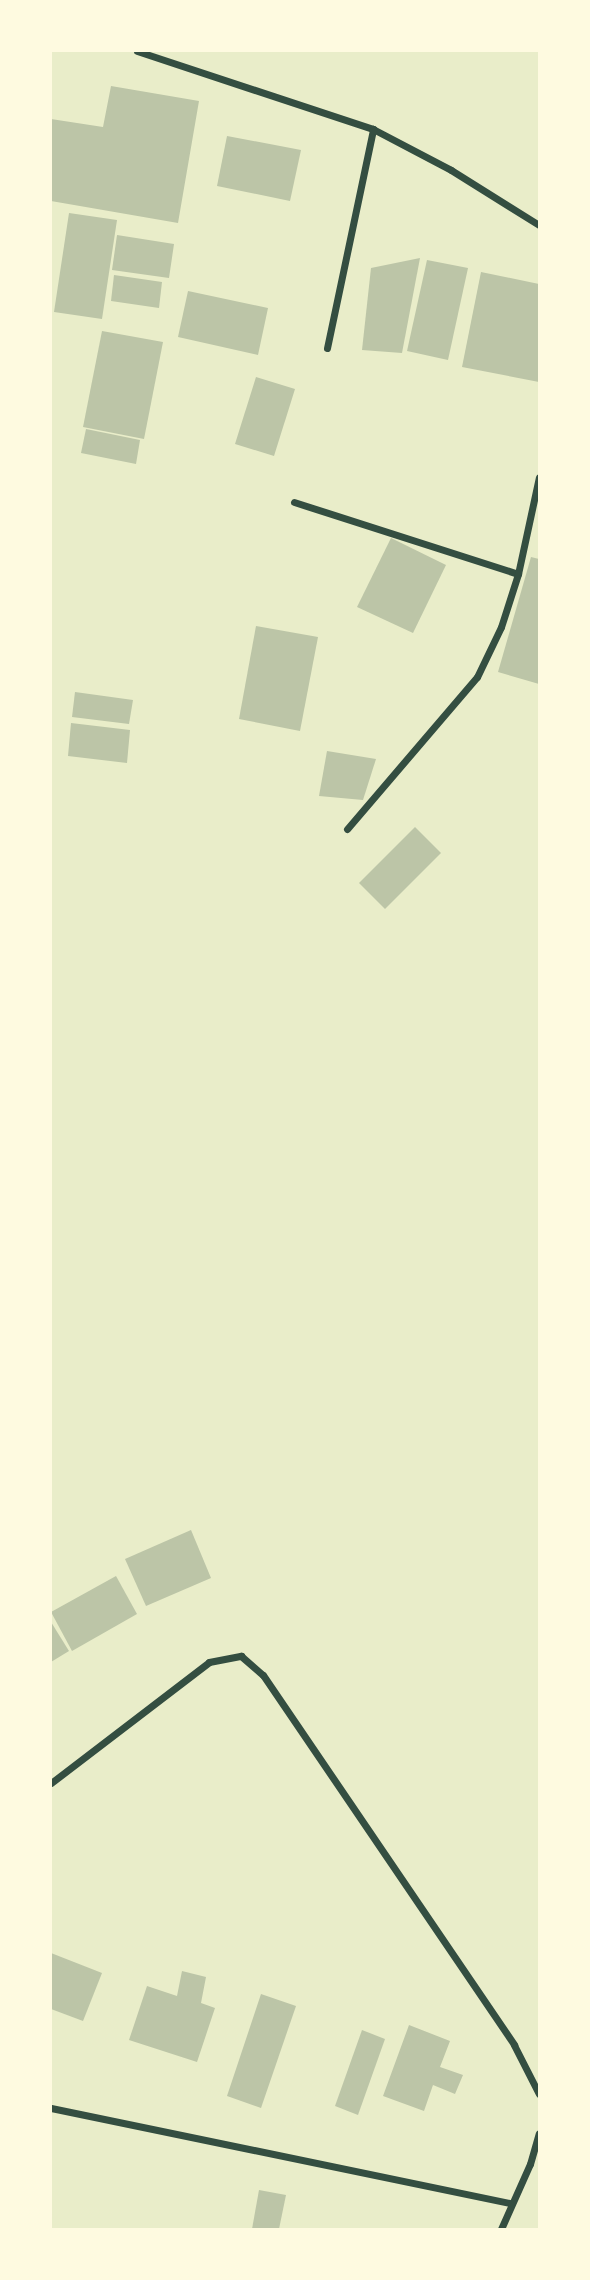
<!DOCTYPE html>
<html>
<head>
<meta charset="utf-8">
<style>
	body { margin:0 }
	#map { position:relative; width:590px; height:2280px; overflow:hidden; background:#e9edc9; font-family:Roboto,sans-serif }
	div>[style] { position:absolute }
	.building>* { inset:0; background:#bcc5a7 }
	.minor>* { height:7px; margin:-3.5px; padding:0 3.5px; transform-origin:3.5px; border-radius:3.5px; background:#344e41 }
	span { translate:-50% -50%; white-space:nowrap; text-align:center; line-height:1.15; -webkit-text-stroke:5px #fefae0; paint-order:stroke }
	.frame { position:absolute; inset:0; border:52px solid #fefae0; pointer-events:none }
</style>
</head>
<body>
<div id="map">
	<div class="building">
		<div style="clip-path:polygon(111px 86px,199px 101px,178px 223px,51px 201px,51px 119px,103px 127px)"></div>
		<div style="clip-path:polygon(227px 136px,301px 150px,290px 201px,217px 186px)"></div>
		<div style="clip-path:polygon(69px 213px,117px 220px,102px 319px,54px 312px)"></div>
		<div style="clip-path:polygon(117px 235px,174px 244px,169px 278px,112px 270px)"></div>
		<div style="clip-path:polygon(420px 258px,402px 353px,362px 350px,371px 268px)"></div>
		<div style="clip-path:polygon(427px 260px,468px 268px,448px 360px,407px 351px)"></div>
		<div style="clip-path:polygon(481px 272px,539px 284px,539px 382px,462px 367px)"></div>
		<div style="clip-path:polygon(114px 275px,162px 282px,159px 308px,111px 301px)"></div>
		<div style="clip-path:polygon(188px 291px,268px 308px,258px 355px,178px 337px)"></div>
		<div style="clip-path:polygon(102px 331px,163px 342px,144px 439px,83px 427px)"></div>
		<div style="clip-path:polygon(256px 377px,295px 389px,274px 456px,235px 444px)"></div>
		<div style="clip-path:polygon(86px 429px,140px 440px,136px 464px,81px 453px)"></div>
		<div style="clip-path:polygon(391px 538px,446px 565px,413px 633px,357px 607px)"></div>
		<div style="clip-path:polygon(531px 557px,539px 559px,539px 684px,498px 672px)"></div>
		<div style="clip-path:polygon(256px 626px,318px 637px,300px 731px,239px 719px)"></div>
		<div style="clip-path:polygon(75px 692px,133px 700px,129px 724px,72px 717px)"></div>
		<div style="clip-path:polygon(71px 723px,130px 730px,127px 763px,68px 756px)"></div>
		<div style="clip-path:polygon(327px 751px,376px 759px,363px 800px,319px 796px)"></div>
		<div style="clip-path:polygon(415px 827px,441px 853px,385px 909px,359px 883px)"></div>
		<div style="clip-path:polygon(191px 1530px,211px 1578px,146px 1606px,125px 1559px)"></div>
		<div style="clip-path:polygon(116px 1576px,137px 1614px,72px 1651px,51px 1612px)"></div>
		<div style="clip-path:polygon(51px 1622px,69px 1651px,51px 1662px)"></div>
		<div style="clip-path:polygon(51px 1953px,102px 1973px,83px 2021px,51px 2009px)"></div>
		<div style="clip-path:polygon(182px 1971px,206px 1977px,201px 2003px,215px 2008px,197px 2062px,129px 2040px,147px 1986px,177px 1996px)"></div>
		<div style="clip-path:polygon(261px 1994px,296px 2006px,261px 2108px,227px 2096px)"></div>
		<div style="clip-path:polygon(409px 2025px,450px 2041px,440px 2067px,463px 2075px,455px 2094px,433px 2085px,424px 2111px,383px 2096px)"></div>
		<div style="clip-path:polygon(362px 2030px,385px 2039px,358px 2115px,335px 2106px)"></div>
		<div style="clip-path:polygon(259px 2190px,286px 2195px,279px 2229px,252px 2229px)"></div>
	</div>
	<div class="minor">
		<div style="left:137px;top:51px;width:249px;rotate:18.3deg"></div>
		<div style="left:373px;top:129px;width:88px;rotate:27.7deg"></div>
		<div style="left:451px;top:170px;width:104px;rotate:32deg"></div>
		<div style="left:327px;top:348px;width:224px;rotate:-78.1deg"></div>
		<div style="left:294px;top:502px;width:235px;rotate:17.8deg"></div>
		<div style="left:347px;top:829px;width:200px;rotate:-49.5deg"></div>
		<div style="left:477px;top:677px;width:55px;rotate:-64.4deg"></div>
		<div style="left:501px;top:627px;width:56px;rotate:-72.2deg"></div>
		<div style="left:518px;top:574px;width:99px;rotate:-77.8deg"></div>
		<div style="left:51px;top:1783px;width:199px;rotate:-37.4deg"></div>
		<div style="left:209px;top:1662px;width:33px;rotate:-11deg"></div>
		<div style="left:241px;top:1656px;width:29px;rotate:41deg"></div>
		<div style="left:263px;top:1675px;width:447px;rotate:55.8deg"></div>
		<div style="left:514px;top:2045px;width:55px;rotate:63deg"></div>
		<div style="left:51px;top:2108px;width:469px;rotate:11.7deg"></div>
		<div style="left:501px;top:2229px;width:71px;rotate:-66deg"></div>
		<div style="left:530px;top:2164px;width:32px;rotate:-74deg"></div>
	</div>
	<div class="frame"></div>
</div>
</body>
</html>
